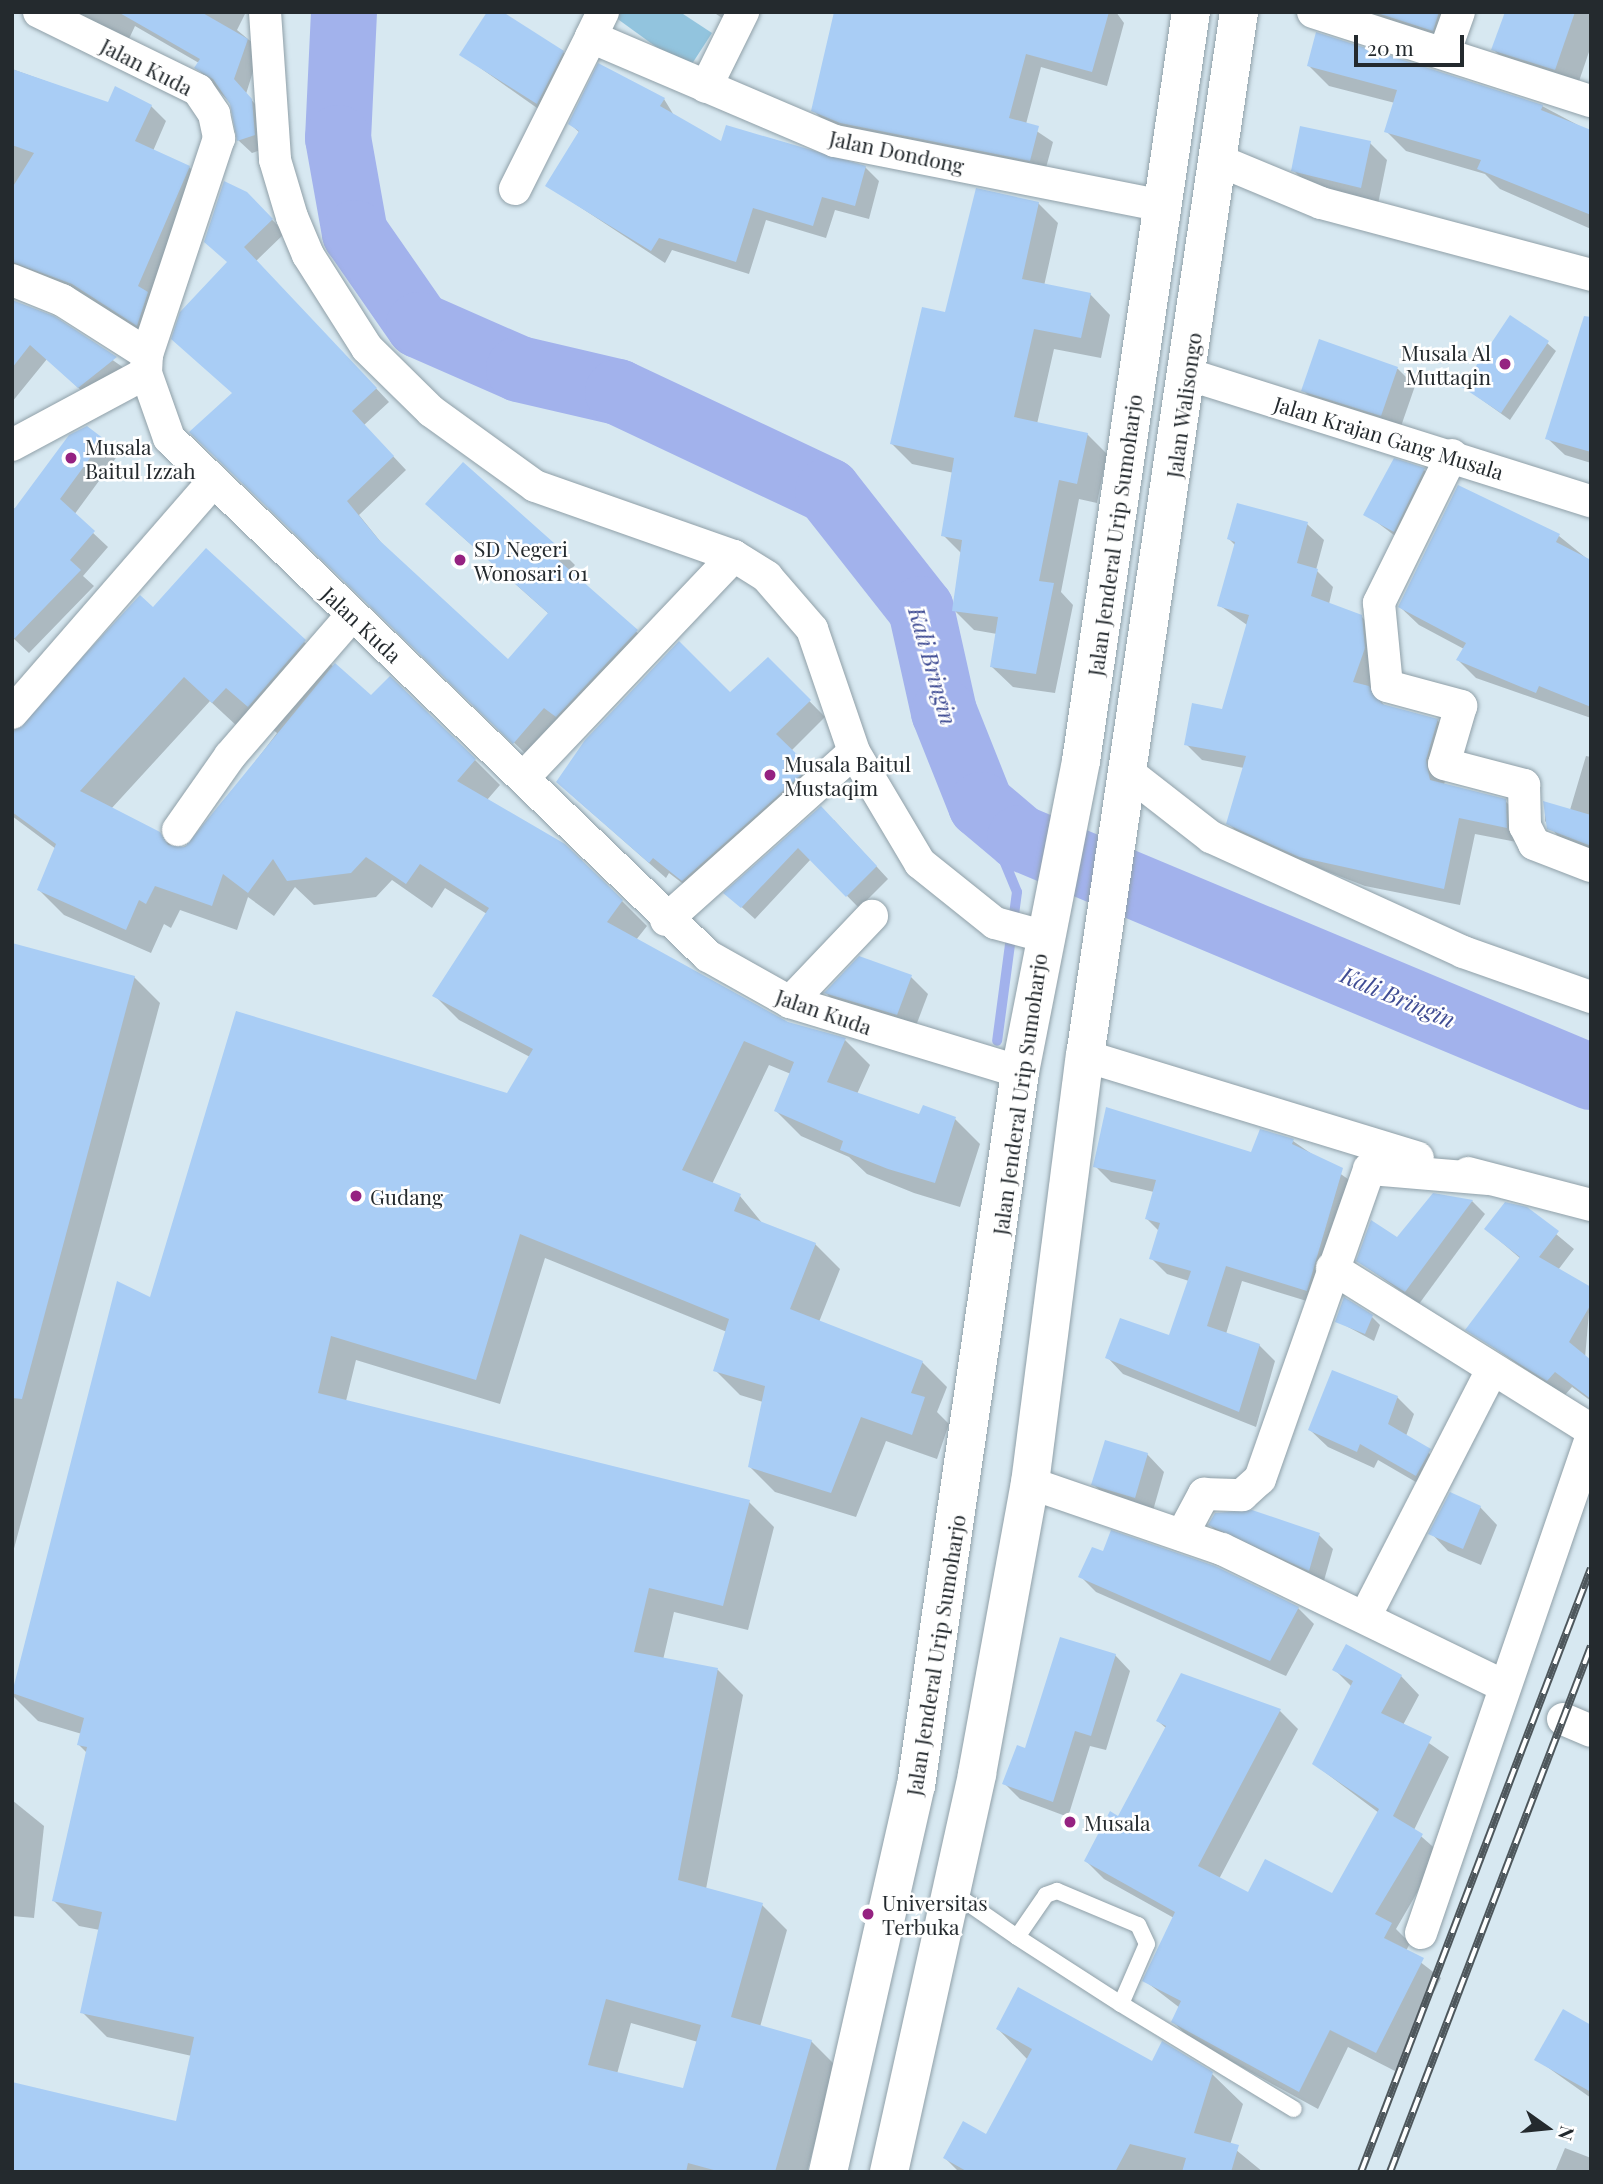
<!DOCTYPE html>
<html>
<head>
<meta charset="utf-8">
<style>
	body { margin:0 }
	#map { position:relative; width:1603px; height:2184px; overflow:hidden; background:#d7e8f1; font-family:"Playfair Display",serif }
	div>[style] { position:absolute }
	.green>* { inset:0; background:#92c4de }
	.shadow>* { inset:0; background:#0003 }
	.stream>* { height:10px; margin:-5px; padding:0 5px; transform-origin:5px; border-radius:5px; background:#a2b2ec }
	.river>* { height:66px; margin:-33px; padding:0 33px; transform-origin:33px; border-radius:33px; background:#a2b2ec }
	.building>* { inset:0; background:#a9cdf5 }
	.roads { filter:drop-shadow(0 0 2px #90a0a8) drop-shadow(0 0 2px #90a0a8) }
	.service>* { height:16px; margin:-8px; padding:0 8px; transform-origin:8px; border-radius:8px; background:#fff }
	.minor>* { height:32px; margin:-16px; padding:0 16px; transform-origin:16px; border-radius:16px; background:#fff }
	.trunk>* { height:38px; margin:-19px; padding:0 19px; transform-origin:19px; border-radius:19px; background:#fff }
	.rail>* { height:8px; margin-top:-4px; transform-origin:0; background:repeating-linear-gradient(90deg,#fff 0 16px,#4e575c 0 32px); box-sizing:border-box; border-block:2px solid #4e575c }
	.dots>* { width:19px; height:19px; translate:-50% -50%; box-sizing:border-box; border:4px solid #fff; border-radius:50% }
	span { translate:-50% -50%; white-space:nowrap; text-align:center; line-height:1.15; -webkit-text-stroke:5px #fff; paint-order:stroke }
	.street-label { font-size:21px; color:#242a2e }
	.poi-label { font-size:21px; color:#242a2e }
	.right { translate:-100% -50%; text-align:right }
	.left { translate:0 -50%; text-align:left }
	.water-label { font-size:23px; color:#404d94; font-style:italic }
	.frame { position:absolute; inset:0; border:14px solid #242a2e; pointer-events:none }
	.north { position:absolute; left:1512px; top:2093px; width:70px; height:70px; -webkit-text-stroke:5px #fff; paint-order:stroke; rotate:105deg; font-size:19px; font-weight:700; line-height:28px; text-align:center; color:#242a2e }
	.north::after { content:''; display:block; margin:auto; width:24px; height:32px; background:#242a2e; clip-path:polygon(50% 0,100% 100%,50% 72%,0 100%) }
	.scale { position:absolute; left:1354px; top:35px; width:110px; height:32px; box-sizing:border-box; border:4px solid #242a2e; border-top:0; padding-left:9px; font-size:21px; line-height:24px; white-space:nowrap; color:#242a2e; -webkit-text-stroke:5px #fff; paint-order:stroke }
</style>
</head>
<body>
<div id="map">
	<div class="green">
		<div style="clip-path:polygon(608px 12px,680px 12px,712px 33px,688px 70px)"></div>
	</div>
	<div class="shadow">
		<div style="clip-path:polygon(70px 12px,246px 12px,237px 30px,260px 49px,246px 94px,264px 114px,267px 148px,252px 153px,238px 140px,231px 104px,197px 68px,199px 63px,135px 26px,128px 41px)"></div>
		<div style="clip-path:polygon(713px 12px,755px 12px,742px 31px)"></div>
		<div style="clip-path:polygon(983px 12px,1116px 12px,1124px 23px,1107px 86px,1041px 67px,1026px 124px,1053px 142px,1044px 175px,828px 125px,813px 110px)"></div>
		<div style="clip-path:polygon(1341px 12px,1461px 12px,1450px 47px)"></div>
		<div style="clip-path:polygon(1506px 12px,1591px 12px,1591px 46px,1576px 90px,1514px 70px,1493px 49px)"></div>
		<div style="clip-path:polygon(563px 52px,580px 69px,554px 120px,462px 55px)"></div>
		<div style="clip-path:polygon(1309px 66px,1542px 106px,1591px 132px,1591px 229px,1500px 189px,1485px 174px,1406px 151px,1386px 131px,1395px 103px,1329px 86px)"></div>
		<div style="clip-path:polygon(12px 69px,109px 104px,151px 106px,166px 121px,153px 151px,189px 167px,205px 183px,153px 340px,12px 287px)"></div>
		<div style="clip-path:polygon(664px 99px,675px 117px,722px 144px,865px 167px,879px 181px,869px 219px,835px 210px,826px 238px,766px 220px,749px 274px,672px 250px,665px 263px,548px 186px,580px 133px,570px 124px)"></div>
		<div style="clip-path:polygon(1370px 143px,1387px 160px,1378px 204px,1310px 187px,1293px 170px)"></div>
		<div style="clip-path:polygon(246px 193px,285px 233px,256px 261px,389px 402px,364px 425px,406px 470px,359px 515px,388px 551px,508px 661px,549px 614px,440px 517px,562px 552px,575px 565px,569px 572px,650px 644px,527px 755px,205px 445px,234px 394px,228px 263px)"></div>
		<div style="clip-path:polygon(1038px 203px,1058px 223px,1044px 286px,1090px 294px,1110px 315px,1101px 358px,1054px 349px,1037px 424px,1087px 434px,1107px 454px,1097px 503px,1079px 499px,1061px 592px,1073px 605px,1055px 693px,1013px 687px,992px 667px,997px 634px,974px 630px,954px 610px,962px 554px,943px 535px,954px 473px,912px 464px,892px 444px,947px 314px)"></div>
		<div style="clip-path:polygon(12px 302px,53px 318px,131px 373px,95px 403px,47px 359px,12px 402px)"></div>
		<div style="clip-path:polygon(1591px 340px,1591px 463px,1565px 455px,1547px 438px)"></div>
		<div style="clip-path:polygon(1320px 342px,1398px 369px,1415px 386px,1399px 432px,1320px 407px,1303px 390px)"></div>
		<div style="clip-path:polygon(1547px 343px,1556px 351px,1510px 420px,1464px 387px)"></div>
		<div style="clip-path:polygon(86px 428px,118px 455px,74px 515px,108px 547px,83px 576px,94px 586px,29px 653px,12px 637px,12px 506px,16px 510px)"></div>
		<div style="clip-path:polygon(1424px 470px,1441px 487px,1411px 548px,1366px 514px)"></div>
		<div style="clip-path:polygon(1307px 524px,1324px 540px,1316px 570px,1333px 587px,1329px 604px,1361px 616px,1377px 633px,1381px 665px,1371px 691px,1386px 707px,1437px 720px,1454px 737px,1444px 785px,1505px 801px,1522px 817px,1522px 843px,1475px 834px,1460px 905px,1365px 886px,1245px 840px,1228px 823px,1244px 768px,1202px 760px,1186px 744px,1223px 711px,1247px 625px,1219px 605px,1235px 545px,1229px 539px)"></div>
		<div style="clip-path:polygon(1559px 536px,1591px 562px,1591px 718px,1476px 678px,1458px 660px,1464px 649px,1419px 625px,1400px 607px)"></div>
		<div style="clip-path:polygon(evenodd,153px 609px,304px 642px,371px 698px,475px 760px,500px 785px,487px 800px,622px 901px,647px 926px,636px 940px,787px 1024px,845px 1040px,870px 1065px,857px 1094px,920px 1117px,955px 1119px,980px 1144px,960px 1207px,914px 1193px,867px 1174px,849px 1157px,801px 1136px,776px 1111px,791px 1074px,769px 1065px,712px 1184px,740px 1196px,763px 1224px,815px 1244px,840px 1269px,819px 1322px,922px 1362px,947px 1387px,937px 1412px,949px 1424px,937px 1459px,886px 1441px,856px 1517px,775px 1492px,750px 1467px,763px 1402px,740px 1395px,715px 1370px,727px 1332px,545px 1258px,500px 1404px,356px 1360px,346px 1401px,749px 1502px,774px 1527px,748px 1630px,674px 1612px,663px 1660px,718px 1670px,743px 1695px,706px 1889px,762px 1905px,787px 1930px,760px 2027px,811px 2041px,836px 2066px,807px 2172px,12px 2172px,177px 2123px,192px 2056px,107px 2037px,82px 2012px,100px 1930px,79px 1926px,54px 1901px,87px 1753px,79px 1745px,82px 1734px,38px 1721px,13px 1696px,118px 1284px,151px 1299px,507px 1095px,530px 1057px,459px 1020px,434px 995px,487px 914px,445px 888px,432px 908px,392px 880px,376px 897px,314px 905px,295px 887px,274px 916px,248px 897px,237px 930px,180px 910px,171px 928px,164px 924px,151px 953px,64px 915px,39px 890px,56px 849px,12px 816px,12px 736px,153px 609px,210px 701px,238px 727px,252px 712px,277px 733px,194px 842px,177px 850px,159px 833px,111px 809px,210px 701px,153px 609px,631px 2023px,698px 2042px,684px 2090px,617px 2074px,631px 2023px)"></div>
		<div style="clip-path:polygon(768px 659px,825px 717px,791px 751px,825px 784px,699px 896px,669px 873px,666px 878px,575px 798px,730px 695px)"></div>
		<div style="clip-path:polygon(1586px 756px,1591px 757px,1591px 857px,1568px 848px,1545px 821px,1545px 803px,1570px 810px)"></div>
		<div style="clip-path:polygon(834px 820px,888px 879px,859px 908px,811px 859px,755px 919px,726px 893px)"></div>
		<div style="clip-path:polygon(12px 945px,134px 977px,160px 1003px,12px 1556px)"></div>
		<div style="clip-path:polygon(911px 977px,928px 994px,914px 1031px,843px 1010px,826px 993px)"></div>
		<div style="clip-path:polygon(1293px 1141px,1358px 1186px,1323px 1306px,1242px 1281px,1226px 1334px,1259px 1345px,1275px 1361px,1256px 1427px,1123px 1374px,1107px 1357px,1170px 1337px,1189px 1281px,1167px 1274px,1151px 1258px,1159px 1231px,1147px 1219px,1154px 1192px,1111px 1182px,1095px 1166px,1252px 1154px)"></div>
		<div style="clip-path:polygon(1472px 1201px,1485px 1214px,1419px 1304px,1358px 1261px)"></div>
		<div style="clip-path:polygon(1526px 1209px,1574px 1249px,1558px 1270px,1591px 1289px,1585px 1358px,1591px 1401px,1572px 1387px,1564px 1396px,1468px 1330px,1521px 1259px,1486px 1229px)"></div>
		<div style="clip-path:polygon(1372px 1317px,1380px 1325px,1374px 1341px,1337px 1321px)"></div>
		<div style="clip-path:polygon(1397px 1397px,1414px 1414px,1406px 1436px,1447px 1467px,1433px 1492px,1378px 1460px,1374px 1468px,1328px 1447px,1310px 1430px)"></div>
		<div style="clip-path:polygon(1147px 1454px,1164px 1472px,1152px 1514px,1111px 1501px,1093px 1484px)"></div>
		<div style="clip-path:polygon(1480px 1507px,1497px 1525px,1481px 1565px,1448px 1551px,1431px 1533px)"></div>
		<div style="clip-path:polygon(1210px 1525px,1319px 1535px,1333px 1549px,1323px 1584px,1224px 1539px)"></div>
		<div style="clip-path:polygon(1103px 1554px,1214px 1568px,1298px 1608px,1314px 1624px,1286px 1676px,1096px 1592px,1080px 1576px)"></div>
		<div style="clip-path:polygon(1115px 1655px,1130px 1671px,1106px 1750px,1090px 1746px,1068px 1817px,1020px 1799px,1004px 1783px)"></div>
		<div style="clip-path:polygon(1335px 1670px,1401px 1676px,1419px 1695px,1403px 1725px,1449px 1757px,1414px 1830px,1440px 1853px,1396px 1929px,1410px 1943px,1406px 1951px,1441px 1978px,1395px 2071px,1348px 2047px,1318px 2109px,1192px 2040px,1173px 2022px,1180px 2008px,1145px 1981px,1174px 1918px,1104px 1879px,1086px 1861px,1119px 1818px,1167px 1729px,1158px 1721px,1280px 1711px,1298px 1729px,1219px 1879px,1249px 1895px,1332px 1895px,1379px 1813px,1314px 1764px,1352px 1687px)"></div>
		<div style="clip-path:polygon(12px 1800px,44px 1826px,34px 1918px,12px 1916px)"></div>
		<div style="clip-path:polygon(1591px 2027px,1591px 2098px,1536px 2059px)"></div>
		<div style="clip-path:polygon(998px 2029px,1212px 2074px,1243px 2104px,1230px 2145px,1263px 2172px,959px 2172px,945px 2158px,987px 2136px,1028px 2060px)"></div>
		<div style="clip-path:polygon(1565px 2148px,1591px 2158px,1591px 2172px,1555px 2172px)"></div>
	</div>
	<div class="stream">
		<div style="left:981px;top:805px;width:94px;rotate:67.5deg"></div>
		<div style="left:1017px;top:892px;width:150px;rotate:97.6deg"></div>
	</div>
	<div class="river">
		<div style="left:344px;top:12px;width:126px;rotate:92.7deg"></div>
		<div style="left:338px;top:138px;width:97px;rotate:79.9deg"></div>
		<div style="left:355px;top:233px;width:112px;rotate:55.2deg"></div>
		<div style="left:419px;top:325px;width:109px;rotate:23.7deg"></div>
		<div style="left:519px;top:369px;width:102px;rotate:13.1deg"></div>
		<div style="left:618px;top:392px;width:232px;rotate:25.2deg"></div>
		<div style="left:828px;top:491px;width:150px;rotate:51.8deg"></div>
		<div style="left:921px;top:609px;width:106px;rotate:77.4deg"></div>
		<div style="left:944px;top:712px;width:100px;rotate:68.3deg"></div>
		<div style="left:981px;top:805px;width:51px;rotate:40.2deg"></div>
		<div style="left:1020px;top:838px;width:619px;rotate:22.71deg"></div>
	</div>
	<div class="building">
		<div style="clip-path:polygon(118px 12px,201px 12px,248px 39px,234px 79px,252px 99px,255px 135px,237px 141px,230px 104px,213px 79px,194px 68px,200px 59px)"></div>
		<div style="clip-path:polygon(487px 12px,503px 12px,564px 51px,537px 104px,459px 55px)"></div>
		<div style="clip-path:polygon(834px 12px,1109px 12px,1092px 72px,1026px 54px,1009px 118px,1039px 126px,1030px 161px,840px 123px,811px 111px)"></div>
		<div style="clip-path:polygon(1374px 12px,1439px 12px,1433px 31px)"></div>
		<div style="clip-path:polygon(1505px 12px,1575px 12px,1555px 70px,1491px 50px)"></div>
		<div style="clip-path:polygon(1316px 32px,1543px 105px,1541px 110px,1591px 130px,1591px 215px,1477px 169px,1481px 160px,1384px 132px,1397px 90px,1307px 66px)"></div>
		<div style="clip-path:polygon(598px 63px,665px 98px,660px 106px,721px 141px,726px 125px,866px 166px,855px 206px,822px 197px,813px 226px,753px 208px,736px 262px,659px 238px,651px 251px,545px 186px,579px 131px,568px 124px)"></div>
		<div style="clip-path:polygon(12px 69px,108px 102px,115px 86px,152px 105px,135px 141px,190px 166px,138px 286px,148px 292px,137px 326px,72px 284px,12px 262px,12px 188px,34px 153px,12px 145px)"></div>
		<div style="clip-path:polygon(1300px 126px,1371px 141px,1361px 188px,1291px 171px)"></div>
		<div style="clip-path:polygon(224px 181px,247px 192px,273px 219px,244px 247px,377px 388px,352px 411px,394px 456px,347px 501px,379px 540px,508px 659px,548px 613px,425px 504px,463px 462px,563px 551px,556px 558px,638px 630px,556px 717px,544px 708px,513px 744px,189px 432px,232px 393px,171px 339px,180px 312px,227px 262px,204px 242px)"></div>
		<div style="clip-path:polygon(976px 188px,1039px 202px,1022px 279px,1091px 293px,1081px 338px,1034px 329px,1014px 417px,1088px 433px,1077px 484px,1059px 480px,1039px 581px,1054px 583px,1036px 674px,990px 667px,998px 617px,952px 611px,962px 540px,941px 536px,954px 458px,890px 444px,922px 307px,945px 312px)"></div>
		<div style="clip-path:polygon(12px 300px,54px 316px,117px 357px,78px 388px,30px 345px,12px 368px)"></div>
		<div style="clip-path:polygon(1510px 315px,1549px 341px,1501px 413px,1462px 387px)"></div>
		<div style="clip-path:polygon(1584px 316px,1591px 317px,1591px 452px,1545px 439px)"></div>
		<div style="clip-path:polygon(1319px 339px,1398px 367px,1381px 416px,1301px 391px)"></div>
		<div style="clip-path:polygon(87px 426px,104px 439px,60px 499px,95px 531px,70px 560px,81px 570px,12px 641px,12px 512px,69px 435px)"></div>
		<div style="clip-path:polygon(1394px 458px,1425px 468px,1394px 532px,1363px 515px)"></div>
		<div style="clip-path:polygon(1458px 485px,1560px 534px,1556px 542px,1591px 560px,1591px 707px,1539px 686px,1536px 693px,1456px 660px,1466px 643px,1398px 607px)"></div>
		<div style="clip-path:polygon(1237px 503px,1308px 522px,1297px 563px,1318px 569px,1311px 596px,1362px 615px,1365px 648px,1353px 682px,1369px 686px,1382px 704px,1438px 719px,1426px 760px,1430px 780px,1506px 799px,1507px 828px,1459px 818px,1444px 889px,1299px 857px,1226px 824px,1246px 756px,1184px 745px,1192px 703px,1222px 709px,1249px 615px,1217px 606px,1235px 542px,1227px 539px)"></div>
		<div style="clip-path:polygon(evenodd,206px 548px,306px 640px,248px 707px,226px 688px,212px 703px,184px 677px,80px 791px,160px 832px,168px 845px,185px 847px,335px 663px,371px 695px,390px 676px,476px 759px,457px 781px,565px 844px,623px 900px,607px 922px,788px 1022px,846px 1038px,827px 1082px,919px 1114px,923px 1105px,956px 1117px,935px 1183px,888px 1169px,840px 1150px,843px 1141px,774px 1111px,794px 1062px,744px 1041px,682px 1170px,741px 1194px,734px 1211px,816px 1243px,790px 1309px,923px 1361px,911px 1393px,925px 1397px,912px 1435px,861px 1417px,831px 1493px,748px 1467px,765px 1386px,713px 1371px,729px 1319px,520px 1234px,476px 1380px,331px 1336px,318px 1393px,750px 1500px,723px 1606px,649px 1588px,634px 1652px,718px 1668px,678px 1880px,763px 1903px,731px 2017px,812px 2040px,775px 2172px,721px 2172px,688px 2163px,686px 2172px,12px 2172px,12px 2082px,176px 2121px,194px 2037px,80px 2013px,102px 1912px,52px 1901px,87px 1747px,77px 1745px,84px 1718px,12px 1693px,117px 1281px,150px 1297px,236px 1011px,507px 1093px,533px 1049px,432px 996px,489px 908px,420px 864px,406px 884px,366px 857px,351px 873px,287px 881px,273px 859px,248px 893px,223px 874px,212px 906px,155px 886px,146px 904px,139px 900px,126px 930px,37px 890px,56px 844px,12px 812px,12px 733px,140px 595px,153px 607px,206px 548px,606px 1999px,701px 2025px,683px 2088px,588px 2065px,606px 1999px)"></div>
		<div style="clip-path:polygon(679px 641px,730px 692px,768px 657px,811px 700px,776px 734px,810px 767px,682px 881px,653px 858px,649px 863px,556px 782px,585px 740px)"></div>
		<div style="clip-path:polygon(1543px 801px,1591px 815px,1591px 846px,1547px 829px)"></div>
		<div style="clip-path:polygon(821px 806px,877px 866px,846px 897px,798px 848px,741px 908px,723px 893px)"></div>
		<div style="clip-path:polygon(12px 943px,135px 976px,22px 1399px,12px 1398px)"></div>
		<div style="clip-path:polygon(859px 956px,912px 975px,897px 1015px,824px 993px)"></div>
		<div style="clip-path:polygon(1106px 1107px,1251px 1152px,1260px 1129px,1294px 1139px,1292px 1144px,1343px 1168px,1307px 1291px,1226px 1266px,1207px 1326px,1260px 1344px,1239px 1412px,1105px 1358px,1120px 1318px,1169px 1335px,1191px 1271px,1149px 1259px,1160px 1223px,1145px 1219px,1156px 1180px,1093px 1167px)"></div>
		<div style="clip-path:polygon(1433px 1193px,1473px 1200px,1405px 1292px,1356px 1261px,1371px 1220px,1397px 1237px)"></div>
		<div style="clip-path:polygon(1505px 1202px,1527px 1207px,1559px 1231px,1539px 1257px,1591px 1287px,1591px 1304px,1569px 1342px,1591px 1360px,1591px 1399px,1555px 1372px,1547px 1381px,1465px 1330px,1520px 1257px,1484px 1229px)"></div>
		<div style="clip-path:polygon(1344px 1297px,1373px 1315px,1365px 1334px,1335px 1322px)"></div>
		<div style="clip-path:polygon(1332px 1370px,1398px 1396px,1388px 1424px,1431px 1449px,1416px 1476px,1360px 1444px,1357px 1452px,1308px 1430px)"></div>
		<div style="clip-path:polygon(1105px 1440px,1148px 1453px,1135px 1498px,1091px 1485px)"></div>
		<div style="clip-path:polygon(1450px 1492px,1481px 1506px,1463px 1549px,1428px 1534px)"></div>
		<div style="clip-path:polygon(1252px 1510px,1320px 1533px,1309px 1571px,1208px 1525px,1215px 1513px)"></div>
		<div style="clip-path:polygon(1111px 1530px,1215px 1566px,1299px 1607px,1270px 1661px,1078px 1577px,1092px 1547px,1103px 1551px)"></div>
		<div style="clip-path:polygon(1060px 1637px,1116px 1654px,1091px 1736px,1075px 1731px,1053px 1802px,1002px 1784px,1017px 1745px,1025px 1748px)"></div>
		<div style="clip-path:polygon(1346px 1644px,1402px 1675px,1381px 1713px,1432px 1737px,1393px 1816px,1423px 1834px,1375px 1914px,1392px 1923px,1384px 1938px,1424px 1958px,1376px 2053px,1330px 2030px,1299px 2092px,1171px 2022px,1181px 2001px,1142px 1981px,1175px 1912px,1084px 1861px,1110px 1811px,1118px 1816px,1166px 1726px,1156px 1721px,1181px 1673px,1281px 1709px,1198px 1866px,1248px 1892px,1265px 1859px,1332px 1893px,1379px 1809px,1312px 1764px,1353px 1681px,1332px 1670px)"></div>
		<div style="clip-path:polygon(1018px 1987px,1152px 2061px,1162px 2041px,1213px 2072px,1194px 2133px,1239px 2145px,1231px 2172px,1182px 2172px,1186px 2158px,1130px 2144px,1115px 2172px,968px 2172px,943px 2158px,963px 2121px,986px 2134px,1032px 2049px,996px 2029px)"></div>
		<div style="clip-path:polygon(1563px 2009px,1591px 2025px,1591px 2092px,1534px 2060px)"></div>
	</div>
	<div class="roads">
		<div class="service">
			<div style="left:952px;top:1892px;width:79px;rotate:34.7deg"></div>
			<div style="left:1017px;top:1937px;width:124px;rotate:32.8deg"></div>
			<div style="left:1121px;top:2004px;width:65px;rotate:-66.6deg"></div>
			<div style="left:1147px;top:1944px;width:21px;rotate:-115deg"></div>
			<div style="left:1138px;top:1925px;width:88px;rotate:-157.2deg"></div>
			<div style="left:1057px;top:1891px;width:12px;rotate:160deg"></div>
			<div style="left:1046px;top:1895px;width:51px;rotate:124.6deg"></div>
			<div style="left:1121px;top:2004px;width:202px;rotate:31.3deg"></div>
		</div>
		<div class="minor">
			<div style="left:39px;top:12px;width:177px;rotate:26.1deg"></div>
			<div style="left:198px;top:90px;width:29px;rotate:56deg"></div>
			<div style="left:214px;top:114px;width:25px;rotate:78deg"></div>
			<div style="left:219px;top:138px;width:228px;rotate:108.4deg"></div>
			<div style="left:147px;top:354px;width:19px;rotate:93deg"></div>
			<div style="left:146px;top:373px;width:69px;rotate:70.5deg"></div>
			<div style="left:169px;top:438px;width:748px;rotate:43.86deg"></div>
			<div style="left:708px;top:956px;width:94px;rotate:29.3deg"></div>
			<div style="left:790px;top:1002px;width:240px;rotate:16.9deg"></div>
			<div style="left:265px;top:12px;width:148px;rotate:86.1deg"></div>
			<div style="left:275px;top:160px;width:59px;rotate:73.4deg"></div>
			<div style="left:292px;top:217px;width:41px;rotate:67.2deg"></div>
			<div style="left:308px;top:255px;width:110px;rotate:57.6deg"></div>
			<div style="left:367px;top:348px;width:90px;rotate:44.5deg"></div>
			<div style="left:431px;top:411px;width:128px;rotate:35.8deg"></div>
			<div style="left:535px;top:486px;width:211px;rotate:19.4deg"></div>
			<div style="left:734px;top:556px;width:39px;rotate:32deg"></div>
			<div style="left:767px;top:577px;width:69px;rotate:49.1deg"></div>
			<div style="left:812px;top:629px;width:130px;rotate:71.1deg"></div>
			<div style="left:854px;top:752px;width:129px;rotate:59.3deg"></div>
			<div style="left:920px;top:863px;width:96px;rotate:38.7deg"></div>
			<div style="left:995px;top:923px;width:50px;rotate:15.2deg"></div>
			<div style="left:603px;top:12px;width:28px;rotate:116deg"></div>
			<div style="left:591px;top:37px;width:265px;rotate:23.1deg"></div>
			<div style="left:835px;top:141px;width:334px;rotate:11.2deg"></div>
			<div style="left:1313px;top:12px;width:292px;rotate:17.8deg"></div>
			<div style="left:1445px;top:51px;width:41px;rotate:-70.3deg"></div>
			<div style="left:706px;top:87px;width:84px;rotate:-63.7deg"></div>
			<div style="left:1220px;top:161px;width:109px;rotate:22.6deg"></div>
			<div style="left:1321px;top:203px;width:279px;rotate:14.9deg"></div>
			<div style="left:515px;top:189px;width:170px;rotate:-63.4deg"></div>
			<div style="left:12px;top:280px;width:54px;rotate:21.8deg"></div>
			<div style="left:62px;top:300px;width:101px;rotate:32.4deg"></div>
			<div style="left:1187px;top:374px;width:423px;rotate:17.5deg"></div>
			<div style="left:12px;top:445px;width:152px;rotate:-28.2deg"></div>
			<div style="left:1452px;top:455px;width:165px;rotate:116.3deg"></div>
			<div style="left:1379px;top:603px;width:83px;rotate:84.5deg"></div>
			<div style="left:1387px;top:686px;width:77px;rotate:15.1deg"></div>
			<div style="left:1461px;top:706px;width:60px;rotate:106.3deg"></div>
			<div style="left:1444px;top:764px;width:83px;rotate:14.7deg"></div>
			<div style="left:1524px;top:785px;width:41px;rotate:88.6deg"></div>
			<div style="left:1525px;top:826px;width:20px;rotate:63deg"></div>
			<div style="left:1534px;top:844px;width:61px;rotate:21.1deg"></div>
			<div style="left:12px;top:713px;width:305px;rotate:-49deg"></div>
			<div style="left:1130px;top:774px;width:103px;rotate:37.9deg"></div>
			<div style="left:1211px;top:837px;width:277px;rotate:24.5deg"></div>
			<div style="left:1463px;top:952px;width:136px;rotate:19.4deg"></div>
			<div style="left:526px;top:775px;width:302px;rotate:-46.5deg"></div>
			<div style="left:178px;top:830px;width:90px;rotate:-54.9deg"></div>
			<div style="left:230px;top:756px;width:186px;rotate:-49.1deg"></div>
			<div style="left:666px;top:920px;width:252px;rotate:-41.8deg"></div>
			<div style="left:790px;top:1002px;width:119px;rotate:-46.4deg"></div>
			<div style="left:1085px;top:1056px;width:348px;rotate:17deg"></div>
			<div style="left:1468px;top:1173px;width:127px;rotate:14.6deg"></div>
			<div style="left:1332px;top:1268px;width:305px;rotate:32deg"></div>
			<div style="left:1030px;top:1483px;width:203px;rotate:19deg"></div>
			<div style="left:1222px;top:1549px;width:314px;rotate:25.9deg"></div>
			<div style="left:1182px;top:1535px;width:47px;rotate:-61.8deg"></div>
			<div style="left:1204px;top:1494px;width:38px;rotate:2deg"></div>
			<div style="left:1242px;top:1495px;width:24px;rotate:-42deg"></div>
			<div style="left:1260px;top:1479px;width:329px;rotate:-70.6deg"></div>
			<div style="left:1369px;top:1169px;width:119px;rotate:4.8deg"></div>
			<div style="left:1366px;top:1615px;width:276px;rotate:-62.8deg"></div>
			<div style="left:1563px;top:1719px;width:30px;rotate:23deg"></div>
			<div style="left:1421px;top:1933px;width:523px;rotate:-71.05deg"></div>
		</div>
		<div class="trunk">
			<div style="left:828px;top:2172px;width:396px;rotate:-77.2deg"></div>
			<div style="left:916px;top:1786px;width:722px;rotate:-81.71deg"></div>
			<div style="left:1020px;top:1072px;width:317px;rotate:-78.9deg"></div>
			<div style="left:1081px;top:761px;width:757px;rotate:-81.65deg"></div>
			<div style="left:889px;top:2172px;width:408px;rotate:-77.5deg"></div>
			<div style="left:977px;top:1774px;width:296px;rotate:-79.7deg"></div>
			<div style="left:1030px;top:1483px;width:431px;rotate:-82.7deg"></div>
			<div style="left:1085px;top:1056px;width:1055px;rotate:-81.61deg"></div>
		</div>
	</div>
	<div class="rail">
		<div style="left:1361px;top:2172px;width:646px;rotate:-69.15deg"></div>
		<div style="left:1390px;top:2172px;width:563px;rotate:-69.09deg"></div>
	</div>
	<div class="dots">
		<div style="left:1505px;top:364px;background:#952281"></div>
		<div style="left:71px;top:458px;background:#952281"></div>
		<div style="left:460px;top:560px;background:#952281"></div>
		<div style="left:770px;top:775px;background:#952281"></div>
		<div style="left:356px;top:1196px;background:#952281"></div>
		<div style="left:1070px;top:1822px;background:#952281"></div>
		<div style="left:868px;top:1914px;background:#952281"></div>
	</div>
	<div class="street-label">
		<span style="left:147px;top:66px;rotate:27deg">Jalan Kuda</span>
		<span style="left:897px;top:151px;rotate:12deg">Jalan Dondong</span>
		<span style="left:1183px;top:405px;rotate:-82deg">Jalan Walisongo</span>
		<span style="left:1389px;top:437px;rotate:17deg">Jalan Krajan Gang Musala</span>
		<span style="left:1114px;top:535px;rotate:-82deg">Jalan Jenderal Urip Sumoharjo</span>
		<span style="left:362px;top:624px;rotate:43deg">Jalan Kuda</span>
		<span style="left:824px;top:1011px;rotate:19deg">Jalan Kuda</span>
		<span style="left:1019px;top:1094px;rotate:-82deg">Jalan Jenderal Urip Sumoharjo</span>
		<span style="left:935px;top:1655px;rotate:-81deg">Jalan Jenderal Urip Sumoharjo</span>
	</div>
	<div class="poi-label">
		<span class="right" style="left:1491px;top:364px">Musala Al<br>Muttaqin</span>
		<span class="left" style="left:85px;top:458px">Musala<br>Baitul Izzah</span>
		<span class="left" style="left:474px;top:560px">SD Negeri<br>Wonosari 01</span>
		<span class="left" style="left:784px;top:775px">Musala Baitul<br>Mustaqim</span>
		<span class="left" style="left:370px;top:1196px">Gudang</span>
		<span class="left" style="left:1084px;top:1822px">Musala</span>
		<span class="left" style="left:882px;top:1914px">Universitas<br>Terbuka</span>
	</div>
	<div class="water-label">
		<span style="left:933px;top:666px;rotate:74deg">Kali Bringin</span>
		<span style="left:1398px;top:997px;rotate:23deg">Kali Bringin</span>
	</div>
	<div class="frame"></div>
	<div class="north">N</div>
	<div class="scale">20 m</div>
</div>
</body>
</html>
